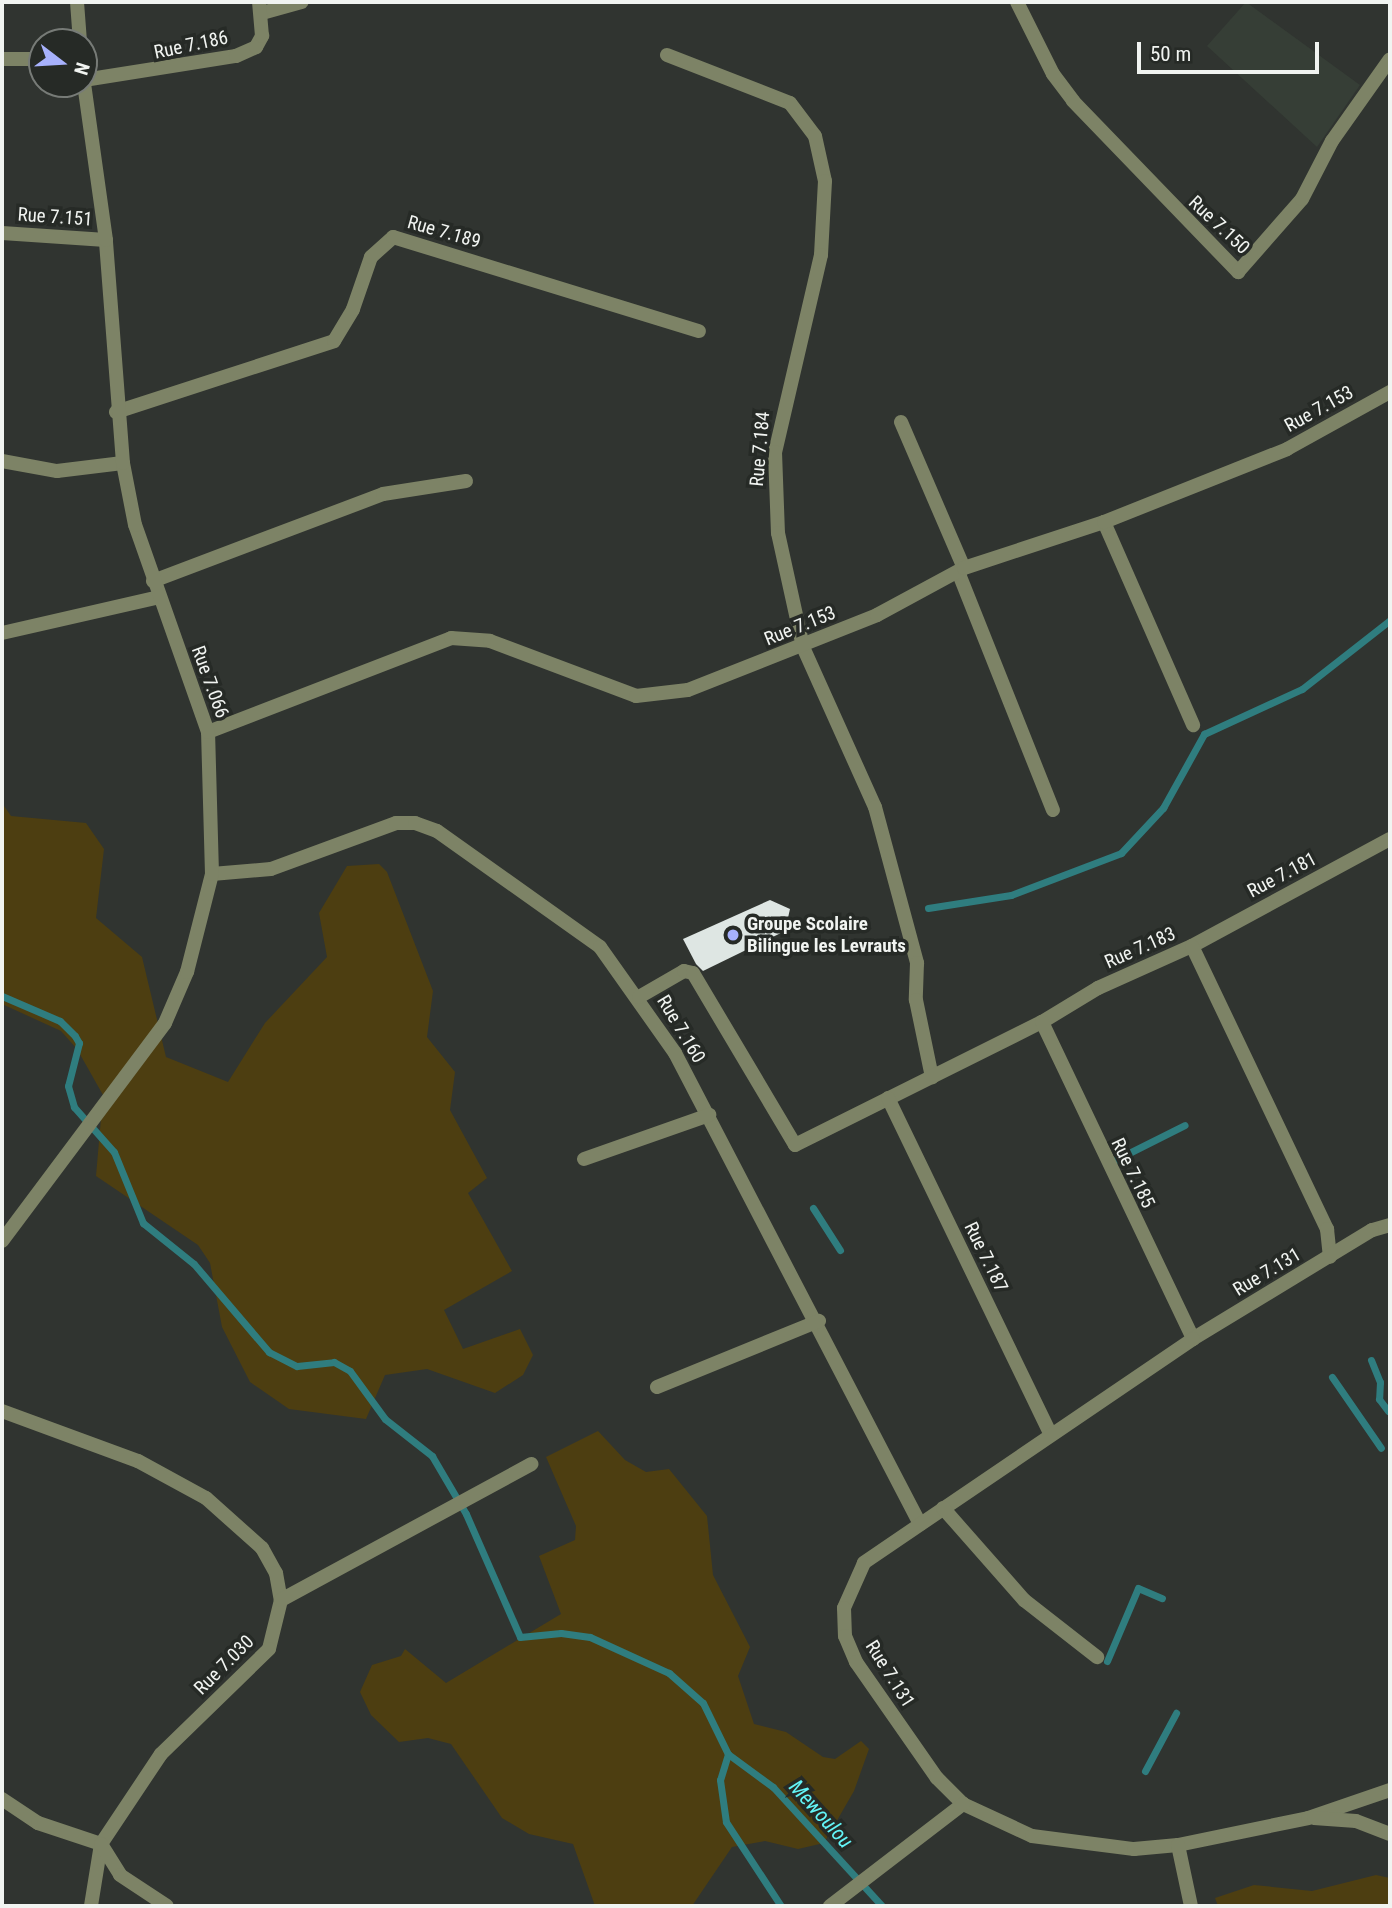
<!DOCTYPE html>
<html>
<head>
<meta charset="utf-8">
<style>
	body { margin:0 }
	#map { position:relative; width:1392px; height:1908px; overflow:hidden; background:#303430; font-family:"Roboto Condensed",sans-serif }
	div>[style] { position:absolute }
	.built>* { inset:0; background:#363e36 }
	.green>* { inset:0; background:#4d3e11 }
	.stream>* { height:7px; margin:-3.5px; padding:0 3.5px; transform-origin:3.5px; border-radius:3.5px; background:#2f7d7f }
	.building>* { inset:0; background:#dee6e3 }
	.street>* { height:14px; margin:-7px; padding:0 7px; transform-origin:7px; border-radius:7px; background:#7d8366 }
	.dots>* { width:19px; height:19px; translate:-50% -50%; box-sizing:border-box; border:4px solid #262a26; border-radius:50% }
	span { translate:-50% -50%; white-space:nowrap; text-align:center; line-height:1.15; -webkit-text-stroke:7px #262a26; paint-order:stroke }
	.street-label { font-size:19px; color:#f1f4f1 }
	.poi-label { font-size:19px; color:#f1f4f1; font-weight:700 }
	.left { translate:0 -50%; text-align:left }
	.water-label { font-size:21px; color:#63f5f8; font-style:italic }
	.frame { position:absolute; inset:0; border:4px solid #f1f4f1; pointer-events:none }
	.north { position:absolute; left:28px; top:28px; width:70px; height:70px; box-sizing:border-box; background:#262a26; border:2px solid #777b77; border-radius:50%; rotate:107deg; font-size:19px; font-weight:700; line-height:28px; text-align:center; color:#f1f4f1 }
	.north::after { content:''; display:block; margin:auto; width:24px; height:32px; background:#a7b1fc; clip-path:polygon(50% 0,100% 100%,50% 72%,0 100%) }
	.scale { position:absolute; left:1137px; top:42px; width:182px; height:32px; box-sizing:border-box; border:4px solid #f1f4f1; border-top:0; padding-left:9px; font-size:21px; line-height:24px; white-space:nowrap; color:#f1f4f1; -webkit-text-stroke:5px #262a26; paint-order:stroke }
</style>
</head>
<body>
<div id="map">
	<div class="built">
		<div style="clip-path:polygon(1246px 2px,1360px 85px,1317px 147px,1207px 46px)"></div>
	</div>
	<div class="green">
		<div style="clip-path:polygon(2px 803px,11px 816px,86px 823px,104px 849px,96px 918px,142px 957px,166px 1057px,228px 1082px,265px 1023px,327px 957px,319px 913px,347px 866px,379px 864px,387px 872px,433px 991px,427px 1037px,455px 1072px,450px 1110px,487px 1178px,468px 1193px,512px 1271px,444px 1310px,463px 1349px,520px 1329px,533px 1355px,523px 1375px,495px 1393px,427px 1369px,385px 1375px,366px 1419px,289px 1409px,250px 1382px,222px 1327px,210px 1263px,198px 1245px,96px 1176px,103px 1095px,77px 1049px,61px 1031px,2px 1004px)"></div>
		<div style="clip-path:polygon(598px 1431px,625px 1460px,646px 1472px,669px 1469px,707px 1516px,713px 1575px,750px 1647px,738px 1676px,754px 1724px,786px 1732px,823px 1757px,835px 1759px,861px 1741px,869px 1749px,854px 1791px,824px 1843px,798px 1849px,765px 1841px,732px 1847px,692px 1906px,595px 1906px,573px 1844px,529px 1834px,502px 1818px,451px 1744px,428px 1738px,399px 1742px,371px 1715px,360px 1692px,372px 1665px,401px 1656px,405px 1649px,446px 1683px,561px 1614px,539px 1556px,575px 1540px,576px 1526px,546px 1457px)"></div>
		<div style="clip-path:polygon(1376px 1875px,1390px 1878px,1390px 1906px,1218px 1906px,1215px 1898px,1254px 1885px,1312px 1891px)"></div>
	</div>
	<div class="stream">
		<div style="left:928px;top:908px;width:84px;rotate:-8.9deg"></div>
		<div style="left:1011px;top:895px;width:118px;rotate:-20.9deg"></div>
		<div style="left:1121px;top:853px;width:62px;rotate:-47deg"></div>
		<div style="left:1163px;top:808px;width:85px;rotate:-61deg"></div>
		<div style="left:1204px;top:734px;width:108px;rotate:-24.7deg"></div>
		<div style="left:1302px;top:689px;width:112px;rotate:-38.1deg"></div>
		<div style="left:2px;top:996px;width:63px;rotate:23.3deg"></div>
		<div style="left:60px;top:1021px;width:21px;rotate:45deg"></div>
		<div style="left:75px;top:1036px;width:8px;rotate:60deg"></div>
		<div style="left:79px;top:1043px;width:44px;rotate:104.3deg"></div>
		<div style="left:68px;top:1086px;width:22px;rotate:74deg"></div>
		<div style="left:74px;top:1107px;width:60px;rotate:48.4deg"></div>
		<div style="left:114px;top:1152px;width:77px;rotate:67.8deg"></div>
		<div style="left:143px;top:1223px;width:65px;rotate:38.8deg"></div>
		<div style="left:194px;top:1264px;width:116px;rotate:49.6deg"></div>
		<div style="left:269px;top:1352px;width:31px;rotate:27deg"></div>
		<div style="left:297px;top:1366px;width:37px;rotate:-6deg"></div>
		<div style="left:334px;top:1362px;width:18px;rotate:29deg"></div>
		<div style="left:350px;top:1371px;width:59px;rotate:53.9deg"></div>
		<div style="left:385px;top:1419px;width:60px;rotate:38.2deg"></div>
		<div style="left:432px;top:1456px;width:67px;rotate:59.6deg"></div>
		<div style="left:466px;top:1514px;width:134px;rotate:66.3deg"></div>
		<div style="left:520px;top:1637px;width:41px;rotate:-5.6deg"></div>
		<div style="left:561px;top:1633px;width:29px;rotate:8deg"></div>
		<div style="left:590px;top:1637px;width:87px;rotate:24.5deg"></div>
		<div style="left:669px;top:1673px;width:45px;rotate:41.4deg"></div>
		<div style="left:703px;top:1703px;width:57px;rotate:63.9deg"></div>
		<div style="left:728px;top:1754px;width:27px;rotate:107deg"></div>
		<div style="left:720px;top:1780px;width:42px;rotate:81.9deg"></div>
		<div style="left:726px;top:1822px;width:100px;rotate:56.8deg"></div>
		<div style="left:1113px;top:1161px;width:80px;rotate:-26.6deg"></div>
		<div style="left:813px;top:1208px;width:50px;rotate:57.3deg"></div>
		<div style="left:1371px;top:1360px;width:24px;rotate:68deg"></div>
		<div style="left:1380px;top:1382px;width:17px;rotate:93deg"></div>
		<div style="left:1379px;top:1399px;width:15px;rotate:53deg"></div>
		<div style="left:1332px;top:1377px;width:86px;rotate:55.4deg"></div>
		<div style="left:1107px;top:1661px;width:79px;rotate:-67deg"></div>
		<div style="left:1138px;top:1588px;width:26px;rotate:23deg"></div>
		<div style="left:728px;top:1754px;width:56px;rotate:36.3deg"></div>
		<div style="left:773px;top:1787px;width:161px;rotate:47.5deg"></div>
		<div style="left:1145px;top:1771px;width:66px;rotate:-61.9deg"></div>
	</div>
	<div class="building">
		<div style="clip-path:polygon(770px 900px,790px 909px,785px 931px,703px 971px,696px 964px,683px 939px)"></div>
	</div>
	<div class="street">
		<div style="left:77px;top:2px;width:40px;rotate:85.7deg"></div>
		<div style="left:1017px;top:2px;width:80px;rotate:63.4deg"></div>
		<div style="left:1053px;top:74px;width:34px;rotate:53deg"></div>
		<div style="left:1073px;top:101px;width:238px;rotate:46deg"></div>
		<div style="left:1238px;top:272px;width:97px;rotate:-48.8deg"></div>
		<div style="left:1302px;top:199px;width:65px;rotate:-62.7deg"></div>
		<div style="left:1332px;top:141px;width:100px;rotate:-54.7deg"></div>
		<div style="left:262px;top:13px;width:41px;rotate:-15.4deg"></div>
		<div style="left:667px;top:55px;width:132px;rotate:21.3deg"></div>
		<div style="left:790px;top:103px;width:41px;rotate:52.9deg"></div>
		<div style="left:815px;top:136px;width:46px;rotate:77.5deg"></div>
		<div style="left:825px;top:181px;width:74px;rotate:93.1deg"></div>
		<div style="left:821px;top:255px;width:202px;rotate:103.1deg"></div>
		<div style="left:775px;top:452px;width:81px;rotate:87.9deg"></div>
		<div style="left:778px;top:533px;width:117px;rotate:77.6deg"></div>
		<div style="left:803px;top:647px;width:175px;rotate:65.8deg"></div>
		<div style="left:875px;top:807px;width:162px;rotate:74.9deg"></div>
		<div style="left:917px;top:963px;width:37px;rotate:92deg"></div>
		<div style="left:916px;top:1000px;width:79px;rotate:78.3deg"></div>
		<div style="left:2px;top:59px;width:40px"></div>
		<div style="left:84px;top:80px;width:154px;rotate:-9deg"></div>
		<div style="left:236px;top:56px;width:22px;rotate:-24deg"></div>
		<div style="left:256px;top:47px;width:13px;rotate:-61deg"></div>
		<div style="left:262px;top:36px;width:34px;rotate:-95deg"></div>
		<div style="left:2px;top:233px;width:104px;rotate:3.9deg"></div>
		<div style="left:116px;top:412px;width:229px;rotate:-18deg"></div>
		<div style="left:334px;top:341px;width:37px;rotate:-59deg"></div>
		<div style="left:353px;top:309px;width:55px;rotate:-70.9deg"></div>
		<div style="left:371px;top:257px;width:30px;rotate:-42deg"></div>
		<div style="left:393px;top:237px;width:320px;rotate:17.1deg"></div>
		<div style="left:901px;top:422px;width:159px;rotate:66.7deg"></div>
		<div style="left:2px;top:461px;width:56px;rotate:10.3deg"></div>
		<div style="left:57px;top:471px;width:66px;rotate:-6.9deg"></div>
		<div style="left:1104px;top:522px;width:222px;rotate:66.3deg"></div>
		<div style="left:959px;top:574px;width:254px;rotate:68.3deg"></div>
		<div style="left:153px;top:581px;width:246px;rotate:-20.7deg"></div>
		<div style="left:383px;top:494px;width:84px;rotate:-8.9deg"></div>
		<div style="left:2px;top:633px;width:161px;rotate:-12.9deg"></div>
		<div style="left:208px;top:732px;width:261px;rotate:-21.1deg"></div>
		<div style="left:451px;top:638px;width:39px;rotate:4deg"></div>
		<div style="left:490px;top:641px;width:156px;rotate:20.6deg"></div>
		<div style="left:636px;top:696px;width:52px;rotate:-6.6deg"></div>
		<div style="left:688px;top:690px;width:203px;rotate:-21.6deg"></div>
		<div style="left:877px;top:615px;width:99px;rotate:-28.4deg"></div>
		<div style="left:964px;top:568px;width:147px;rotate:-18.2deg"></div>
		<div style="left:1104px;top:522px;width:197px;rotate:-21.7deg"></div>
		<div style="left:1287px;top:449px;width:118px;rotate:-29deg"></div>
		<div style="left:212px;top:874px;width:59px;rotate:-4.8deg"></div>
		<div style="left:271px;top:869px;width:133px;rotate:-20.2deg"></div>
		<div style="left:396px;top:823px;width:19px"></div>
		<div style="left:415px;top:823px;width:23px;rotate:20deg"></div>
		<div style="left:437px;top:831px;width:200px;rotate:35.4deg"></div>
		<div style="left:600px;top:947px;width:130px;rotate:54.7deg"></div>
		<div style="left:675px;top:1053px;width:531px;rotate:62.52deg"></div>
		<div style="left:1192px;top:946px;width:225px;rotate:-28.4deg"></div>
		<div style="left:639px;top:997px;width:52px;rotate:-30deg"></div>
		<div style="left:684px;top:971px;width:9px;rotate:13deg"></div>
		<div style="left:693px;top:973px;width:200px;rotate:59.3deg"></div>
		<div style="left:795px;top:1145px;width:276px;rotate:-26.5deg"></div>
		<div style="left:1042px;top:1022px;width:66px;rotate:-31.3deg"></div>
		<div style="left:1098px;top:988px;width:103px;rotate:-24.1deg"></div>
		<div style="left:1192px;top:946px;width:314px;rotate:64.5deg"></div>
		<div style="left:1327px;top:1229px;width:28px;rotate:84deg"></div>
		<div style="left:1042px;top:1022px;width:351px;rotate:64.5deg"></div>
		<div style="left:888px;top:1098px;width:372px;rotate:64.2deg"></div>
		<div style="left:584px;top:1159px;width:133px;rotate:-19.4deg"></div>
		<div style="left:1390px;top:1225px;width:19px;rotate:164deg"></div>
		<div style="left:1372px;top:1230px;width:210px;rotate:148.7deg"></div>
		<div style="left:1193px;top:1339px;width:398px;rotate:145.8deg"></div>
		<div style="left:864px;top:1563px;width:49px;rotate:114deg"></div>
		<div style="left:844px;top:1608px;width:28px;rotate:88deg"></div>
		<div style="left:845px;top:1636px;width:28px;rotate:67deg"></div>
		<div style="left:856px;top:1662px;width:141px;rotate:55.1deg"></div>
		<div style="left:937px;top:1778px;width:37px;rotate:45deg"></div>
		<div style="left:963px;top:1804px;width:76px;rotate:24.9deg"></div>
		<div style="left:1032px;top:1836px;width:103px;rotate:7.3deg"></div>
		<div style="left:1134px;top:1849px;width:44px;rotate:-5.2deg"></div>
		<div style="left:1178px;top:1845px;width:133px;rotate:-11.7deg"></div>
		<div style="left:1308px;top:1818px;width:87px;rotate:-18.9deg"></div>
		<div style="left:2px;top:1241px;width:272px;rotate:-53.2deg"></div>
		<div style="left:165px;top:1023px;width:56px;rotate:-66.7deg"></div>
		<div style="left:187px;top:972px;width:101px;rotate:-75.7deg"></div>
		<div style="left:212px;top:874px;width:142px;rotate:-91.6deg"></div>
		<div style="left:208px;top:732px;width:219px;rotate:-109.4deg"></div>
		<div style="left:135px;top:525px;width:63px;rotate:-101deg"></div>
		<div style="left:123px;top:463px;width:224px;rotate:-94.4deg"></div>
		<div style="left:106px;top:240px;width:158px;rotate:-98deg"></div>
		<div style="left:657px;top:1387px;width:175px;rotate:-22.2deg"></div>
		<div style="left:2px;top:1411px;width:145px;rotate:20.2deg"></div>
		<div style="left:138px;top:1461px;width:77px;rotate:28.6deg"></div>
		<div style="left:206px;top:1498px;width:75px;rotate:41.8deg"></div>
		<div style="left:262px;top:1548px;width:29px;rotate:61deg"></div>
		<div style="left:276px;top:1573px;width:27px;rotate:80deg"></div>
		<div style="left:281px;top:1600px;width:50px;rotate:103.8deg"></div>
		<div style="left:269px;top:1649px;width:151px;rotate:135.8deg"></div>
		<div style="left:161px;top:1754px;width:108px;rotate:123.7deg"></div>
		<div style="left:101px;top:1844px;width:63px;rotate:99.2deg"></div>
		<div style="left:943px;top:1508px;width:123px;rotate:48.6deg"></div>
		<div style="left:1024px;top:1600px;width:93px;rotate:38deg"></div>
		<div style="left:281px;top:1600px;width:285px;rotate:-28.5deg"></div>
		<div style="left:2px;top:1799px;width:43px;rotate:33.7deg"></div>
		<div style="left:38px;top:1823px;width:66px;rotate:18.4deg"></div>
		<div style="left:101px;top:1844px;width:36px;rotate:58deg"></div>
		<div style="left:120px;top:1875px;width:56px;rotate:33.4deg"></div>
		<div style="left:1314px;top:1818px;width:42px;rotate:4.1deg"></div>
		<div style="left:1356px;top:1821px;width:36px;rotate:21deg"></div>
		<div style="left:1178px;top:1845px;width:62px;rotate:78deg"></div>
		<div style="left:830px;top:1906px;width:168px;rotate:-37.5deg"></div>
	</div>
	<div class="dots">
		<div style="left:733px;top:935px;background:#a7b1fc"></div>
	</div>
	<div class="street-label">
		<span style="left:191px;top:45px;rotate:-12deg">Rue 7.186</span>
		<span style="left:55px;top:217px;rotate:4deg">Rue 7.151</span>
		<span style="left:1219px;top:225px;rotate:43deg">Rue 7.150</span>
		<span style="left:444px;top:232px;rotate:16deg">Rue 7.189</span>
		<span style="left:1319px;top:409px;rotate:-29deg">Rue 7.153</span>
		<span style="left:760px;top:449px;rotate:-85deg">Rue 7.184</span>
		<span style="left:800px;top:626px;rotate:-22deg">Rue 7.153</span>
		<span style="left:210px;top:682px;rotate:70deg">Rue 7.066</span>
		<span style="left:1282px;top:875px;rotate:-28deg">Rue 7.181</span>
		<span style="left:1140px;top:948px;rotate:-24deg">Rue 7.183</span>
		<span style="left:681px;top:1029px;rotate:59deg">Rue 7.160</span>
		<span style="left:1133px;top:1173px;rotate:64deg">Rue 7.185</span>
		<span style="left:986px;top:1257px;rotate:64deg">Rue 7.187</span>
		<span style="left:1267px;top:1272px;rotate:-31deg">Rue 7.131</span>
		<span style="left:224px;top:1665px;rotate:-45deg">Rue 7.030</span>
		<span style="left:890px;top:1674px;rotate:58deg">Rue 7.131</span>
	</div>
	<div class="poi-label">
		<span class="left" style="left:747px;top:935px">Groupe Scolaire<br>Bilingue les Levrauts</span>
	</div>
	<div class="water-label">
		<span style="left:821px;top:1814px;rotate:48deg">Mewoulou</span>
	</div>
	<div class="frame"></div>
	<div class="north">N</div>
	<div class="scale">50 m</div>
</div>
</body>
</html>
